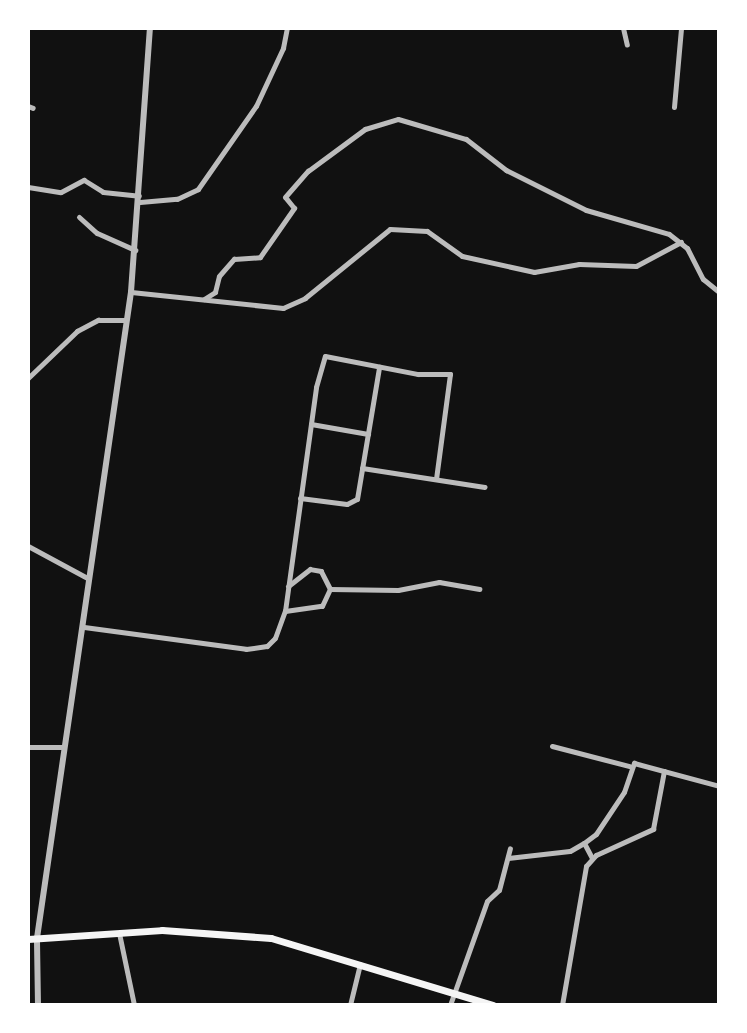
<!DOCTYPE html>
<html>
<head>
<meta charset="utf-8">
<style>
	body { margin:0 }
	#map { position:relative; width:747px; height:1033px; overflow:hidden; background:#111; font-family:Overpass,sans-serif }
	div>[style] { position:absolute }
	.minor>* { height:5px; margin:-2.5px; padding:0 2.5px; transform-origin:2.5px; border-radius:2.5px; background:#bcbcbc }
	.tertiary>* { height:6px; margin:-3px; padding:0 3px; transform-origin:3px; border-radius:3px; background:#bcbcbc }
	.secondary>* { height:7px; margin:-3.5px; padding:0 3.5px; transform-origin:3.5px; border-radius:3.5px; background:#f5f5f5 }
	span { translate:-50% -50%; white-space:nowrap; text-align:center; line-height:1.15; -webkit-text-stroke:6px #fff; paint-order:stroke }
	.frame { position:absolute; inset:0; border:30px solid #fff; pointer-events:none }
</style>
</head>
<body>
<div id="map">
	<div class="minor">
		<div style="left:623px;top:28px;width:17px;rotate:77deg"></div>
		<div style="left:28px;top:106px;width:5px;rotate:22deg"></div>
		<div style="left:674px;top:107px;width:79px;rotate:-84.9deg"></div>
		<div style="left:28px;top:187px;width:33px;rotate:9deg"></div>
		<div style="left:61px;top:192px;width:26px;rotate:-28deg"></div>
		<div style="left:84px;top:180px;width:22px;rotate:32deg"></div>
		<div style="left:103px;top:192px;width:36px;rotate:6deg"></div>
		<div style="left:140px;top:202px;width:37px;rotate:-5deg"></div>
		<div style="left:177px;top:199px;width:23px;rotate:-25deg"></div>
		<div style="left:198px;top:189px;width:101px;rotate:-55.1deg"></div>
		<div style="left:256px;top:106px;width:64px;rotate:-65deg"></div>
		<div style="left:283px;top:48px;width:20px;rotate:-79deg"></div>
		<div style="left:79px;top:217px;width:24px;rotate:42deg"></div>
		<div style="left:97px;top:233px;width:42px;rotate:24.1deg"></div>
		<div style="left:131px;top:292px;width:153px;rotate:6deg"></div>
		<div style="left:283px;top:308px;width:24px;rotate:-24deg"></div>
		<div style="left:305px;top:298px;width:109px;rotate:-39.1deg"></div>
		<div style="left:390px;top:229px;width:37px;rotate:3deg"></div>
		<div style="left:427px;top:231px;width:43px;rotate:35.5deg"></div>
		<div style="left:462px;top:256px;width:74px;rotate:12.5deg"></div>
		<div style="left:534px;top:272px;width:46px;rotate:-10.1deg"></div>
		<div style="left:579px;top:264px;width:57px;rotate:2deg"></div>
		<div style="left:636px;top:266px;width:51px;rotate:-28.1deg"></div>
		<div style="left:204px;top:299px;width:13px;rotate:-32deg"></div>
		<div style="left:215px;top:292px;width:16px;rotate:-76deg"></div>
		<div style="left:219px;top:276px;width:23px;rotate:-49deg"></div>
		<div style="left:234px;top:259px;width:26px;rotate:-4deg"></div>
		<div style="left:260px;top:257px;width:60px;rotate:-55.2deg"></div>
		<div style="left:294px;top:208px;width:14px;rotate:-129deg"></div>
		<div style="left:285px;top:197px;width:35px;rotate:-49deg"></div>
		<div style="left:308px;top:171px;width:71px;rotate:-36.4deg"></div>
		<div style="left:365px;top:129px;width:34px;rotate:-17deg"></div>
		<div style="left:398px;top:119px;width:71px;rotate:16.4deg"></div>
		<div style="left:466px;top:139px;width:51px;rotate:37.8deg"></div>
		<div style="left:506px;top:170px;width:89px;rotate:26.6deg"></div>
		<div style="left:586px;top:210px;width:86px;rotate:16.1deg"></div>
		<div style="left:669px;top:234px;width:23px;rotate:38deg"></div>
		<div style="left:687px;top:248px;width:35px;rotate:63deg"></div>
		<div style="left:703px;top:279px;width:21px;rotate:39deg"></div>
		<div style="left:28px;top:378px;width:68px;rotate:-43.8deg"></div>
		<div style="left:77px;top:331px;width:24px;rotate:-28deg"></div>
		<div style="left:98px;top:320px;width:28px"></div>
		<div style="left:311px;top:424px;width:58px;rotate:10deg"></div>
		<div style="left:362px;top:468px;width:124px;rotate:8.8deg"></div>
		<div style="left:300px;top:498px;width:47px;rotate:7.3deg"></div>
		<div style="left:347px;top:504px;width:11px;rotate:-27deg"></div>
		<div style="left:357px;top:499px;width:134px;rotate:-80.5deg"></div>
		<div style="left:28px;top:546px;width:69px;rotate:28.4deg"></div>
		<div style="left:330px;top:589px;width:68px;rotate:0.8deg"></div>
		<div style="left:398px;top:590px;width:42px;rotate:-11deg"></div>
		<div style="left:439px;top:582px;width:41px;rotate:9.9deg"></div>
		<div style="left:285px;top:611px;width:37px;rotate:-8deg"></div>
		<div style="left:322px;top:606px;width:19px;rotate:-65deg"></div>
		<div style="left:330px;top:589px;width:20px;rotate:-117deg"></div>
		<div style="left:321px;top:571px;width:11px;rotate:-170deg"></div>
		<div style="left:310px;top:569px;width:28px;rotate:142deg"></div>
		<div style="left:84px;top:627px;width:163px;rotate:7.7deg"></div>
		<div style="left:246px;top:649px;width:21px;rotate:-8deg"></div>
		<div style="left:267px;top:646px;width:11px;rotate:-45deg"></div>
		<div style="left:275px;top:638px;width:29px;rotate:-70deg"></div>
		<div style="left:285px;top:611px;width:226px;rotate:-82.1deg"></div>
		<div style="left:316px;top:387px;width:32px;rotate:-74deg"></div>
		<div style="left:325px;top:356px;width:95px;rotate:11deg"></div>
		<div style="left:418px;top:374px;width:32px"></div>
		<div style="left:450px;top:374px;width:106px;rotate:97.6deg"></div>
		<div style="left:552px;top:746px;width:80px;rotate:14.6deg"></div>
		<div style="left:28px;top:747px;width:35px"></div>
		<div style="left:584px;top:843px;width:17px;rotate:62deg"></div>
		<div style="left:508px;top:858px;width:62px;rotate:-6.4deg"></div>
		<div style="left:570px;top:851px;width:16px;rotate:-30deg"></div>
		<div style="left:584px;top:843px;width:15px;rotate:-37deg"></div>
		<div style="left:596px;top:834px;width:50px;rotate:-56.3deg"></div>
		<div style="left:624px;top:792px;width:31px;rotate:-71deg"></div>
		<div style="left:634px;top:763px;width:88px;rotate:15.1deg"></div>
		<div style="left:119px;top:933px;width:74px;rotate:78.2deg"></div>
		<div style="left:350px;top:1005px;width:42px;rotate:-76.3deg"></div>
		<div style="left:450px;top:1005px;width:110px;rotate:-70.4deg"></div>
		<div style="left:487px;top:901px;width:16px;rotate:-43deg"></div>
		<div style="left:499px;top:890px;width:43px;rotate:-75.3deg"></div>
		<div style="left:562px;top:1005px;width:141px;rotate:-80.2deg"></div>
		<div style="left:586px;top:866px;width:15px;rotate:-48deg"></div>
		<div style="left:596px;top:855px;width:63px;rotate:-24.5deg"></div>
		<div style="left:653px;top:829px;width:59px;rotate:-79.3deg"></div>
	</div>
	<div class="tertiary">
		<div style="left:38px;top:1005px;width:67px;rotate:-90.9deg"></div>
		<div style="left:37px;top:938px;width:653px;rotate:-81.72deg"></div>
		<div style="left:131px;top:292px;width:265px;rotate:-85.9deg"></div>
	</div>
	<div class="secondary">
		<div style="left:28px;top:939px;width:134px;rotate:-3.8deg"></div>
		<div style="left:162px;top:930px;width:109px;rotate:4.2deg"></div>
		<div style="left:271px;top:938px;width:232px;rotate:16.8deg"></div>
	</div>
	<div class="frame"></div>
</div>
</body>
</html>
